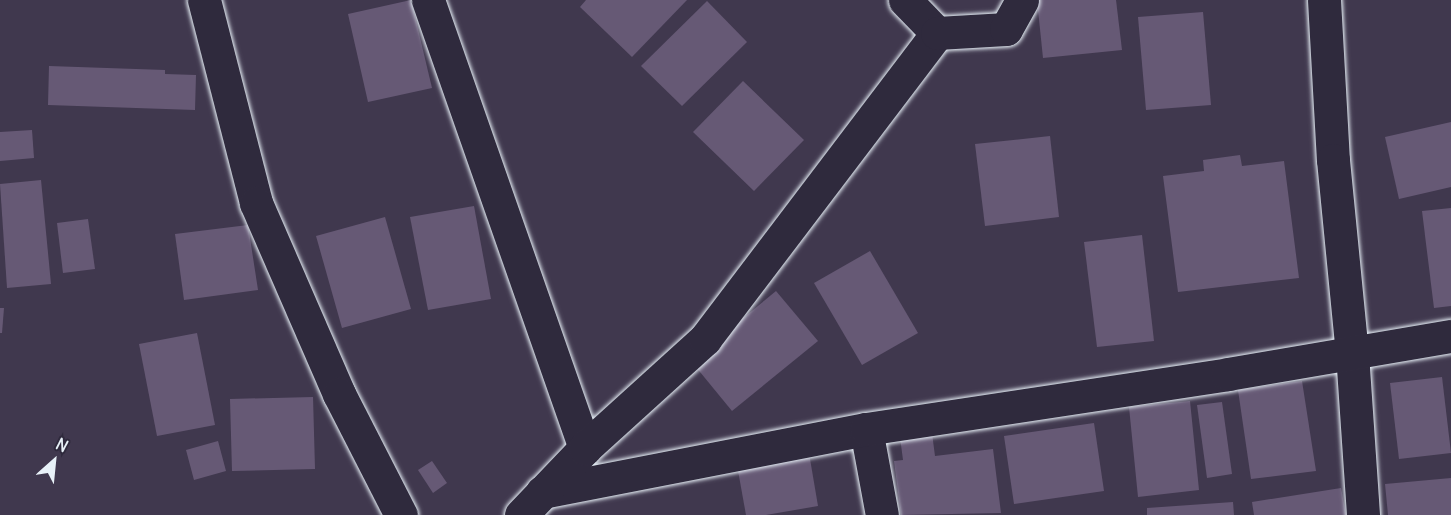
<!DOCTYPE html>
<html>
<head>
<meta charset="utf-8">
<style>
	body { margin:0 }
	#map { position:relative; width:1451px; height:515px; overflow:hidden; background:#40384e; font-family:Delius,sans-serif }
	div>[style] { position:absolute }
	.building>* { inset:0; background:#665975 }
	.roads { filter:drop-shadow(0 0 2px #e8f1f8) drop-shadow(0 0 2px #e8f1f8) }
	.street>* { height:33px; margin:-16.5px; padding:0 16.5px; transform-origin:16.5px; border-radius:16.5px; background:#2f2a3d }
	span { translate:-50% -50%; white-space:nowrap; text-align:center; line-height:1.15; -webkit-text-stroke:6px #2f2a3d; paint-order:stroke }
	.north { position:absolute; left:24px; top:431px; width:60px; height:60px; -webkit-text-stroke:4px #2f2a3d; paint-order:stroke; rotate:27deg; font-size:16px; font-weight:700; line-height:24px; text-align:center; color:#e8f1f8 }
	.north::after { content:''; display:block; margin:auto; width:21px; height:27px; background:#e8f1f8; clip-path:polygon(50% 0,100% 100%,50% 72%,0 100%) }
</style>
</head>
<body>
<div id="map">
	<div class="building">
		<div style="clip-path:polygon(411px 0,432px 88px,368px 102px,348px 14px)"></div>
		<div style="clip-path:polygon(586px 0,687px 0,632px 57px,580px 7px)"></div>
		<div style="clip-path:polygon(1037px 0,1116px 0,1122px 50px,1043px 58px)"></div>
		<div style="clip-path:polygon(707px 1px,747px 42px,682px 106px,641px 66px)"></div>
		<div style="clip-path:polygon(1203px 12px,1211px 105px,1146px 110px,1138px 17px)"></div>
		<div style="clip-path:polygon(49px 66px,165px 70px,165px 74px,196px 75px,195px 110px,48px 105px)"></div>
		<div style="clip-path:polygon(743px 81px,804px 140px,754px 191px,693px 132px)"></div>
		<div style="clip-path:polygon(1451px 122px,1451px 187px,1399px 199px,1385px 137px)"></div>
		<div style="clip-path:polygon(32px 130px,34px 158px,0 161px,0 132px)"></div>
		<div style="clip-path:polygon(1050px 136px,1059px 217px,985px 226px,975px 144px)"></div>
		<div style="clip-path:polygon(1240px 155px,1242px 166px,1284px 161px,1299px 278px,1178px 292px,1163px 176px,1204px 171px,1203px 160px)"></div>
		<div style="clip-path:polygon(41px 180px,51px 284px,7px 288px,0 184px)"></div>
		<div style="clip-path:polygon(474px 206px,491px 299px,428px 310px,410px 217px)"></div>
		<div style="clip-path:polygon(1451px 208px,1451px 306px,1434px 308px,1422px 211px)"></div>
		<div style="clip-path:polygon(385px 217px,411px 309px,342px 328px,316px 236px)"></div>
		<div style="clip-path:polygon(88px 219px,95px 269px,63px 273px,57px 223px)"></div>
		<div style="clip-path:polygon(248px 225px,258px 290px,184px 300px,175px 234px)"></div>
		<div style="clip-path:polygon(1142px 235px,1154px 341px,1097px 347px,1084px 242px)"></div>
		<div style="clip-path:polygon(870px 251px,918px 333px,862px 365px,814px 283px)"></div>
		<div style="clip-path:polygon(776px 291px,818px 341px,732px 411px,691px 361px)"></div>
		<div style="clip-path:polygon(0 308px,4px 308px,2px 333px,0 333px)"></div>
		<div style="clip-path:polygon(197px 333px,215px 425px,157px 436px,139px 344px)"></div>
		<div style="clip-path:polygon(1442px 377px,1451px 453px,1399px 459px,1390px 383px)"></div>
		<div style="clip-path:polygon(1302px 381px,1316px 471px,1251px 479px,1238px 390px)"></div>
		<div style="clip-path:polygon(313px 397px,315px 469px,232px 471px,230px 399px)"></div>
		<div style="clip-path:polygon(1190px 401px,1199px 490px,1138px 497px,1129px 407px)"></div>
		<div style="clip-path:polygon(1222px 402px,1232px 474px,1207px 478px,1197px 405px)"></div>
		<div style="clip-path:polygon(1094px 423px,1104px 491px,1014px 504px,1004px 436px)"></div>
		<div style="clip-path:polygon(932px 433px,935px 456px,993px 449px,1001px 513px,901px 515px,894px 461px,903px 460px,900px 437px)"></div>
		<div style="clip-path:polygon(218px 441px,226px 471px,194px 480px,186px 450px)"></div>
		<div style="clip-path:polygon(809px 453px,818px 506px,766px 515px,746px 515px,737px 465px)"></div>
		<div style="clip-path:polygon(432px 461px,447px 483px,433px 493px,418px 470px)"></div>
		<div style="clip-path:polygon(1451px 478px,1451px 515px,1388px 515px,1385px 484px)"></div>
		<div style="clip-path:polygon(1341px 488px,1346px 515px,1254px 515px,1252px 502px)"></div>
		<div style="clip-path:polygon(1233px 502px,1234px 515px,1147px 515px,1147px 508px)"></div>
	</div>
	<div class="roads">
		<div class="street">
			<div style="left:204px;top:0;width:210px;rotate:75.6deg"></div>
			<div style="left:256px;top:203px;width:208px;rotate:66.5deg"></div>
			<div style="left:339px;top:394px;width:136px;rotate:62.9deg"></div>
			<div style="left:428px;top:0;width:475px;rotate:70.7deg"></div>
			<div style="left:905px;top:0;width:46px;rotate:45.9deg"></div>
			<div style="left:1324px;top:0;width:160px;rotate:86.8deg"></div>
			<div style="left:1333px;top:160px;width:194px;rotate:84.4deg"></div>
			<div style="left:1352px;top:353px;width:162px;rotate:86.1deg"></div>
			<div style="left:866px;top:429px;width:87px;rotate:79.5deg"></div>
			<div style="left:542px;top:492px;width:330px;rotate:-11deg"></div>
			<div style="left:866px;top:429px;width:366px;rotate:-8.6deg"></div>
			<div style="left:1228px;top:374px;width:226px;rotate:-9.7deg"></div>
			<div style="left:521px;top:515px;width:93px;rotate:-46.3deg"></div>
			<div style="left:585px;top:448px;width:162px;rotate:-42.2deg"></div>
			<div style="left:705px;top:339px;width:384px;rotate:-52.8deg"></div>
			<div style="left:937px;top:33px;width:69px;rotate:-3.3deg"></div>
			<div style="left:1006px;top:29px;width:33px;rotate:-61deg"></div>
		</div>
	</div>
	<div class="north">N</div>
</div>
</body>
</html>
